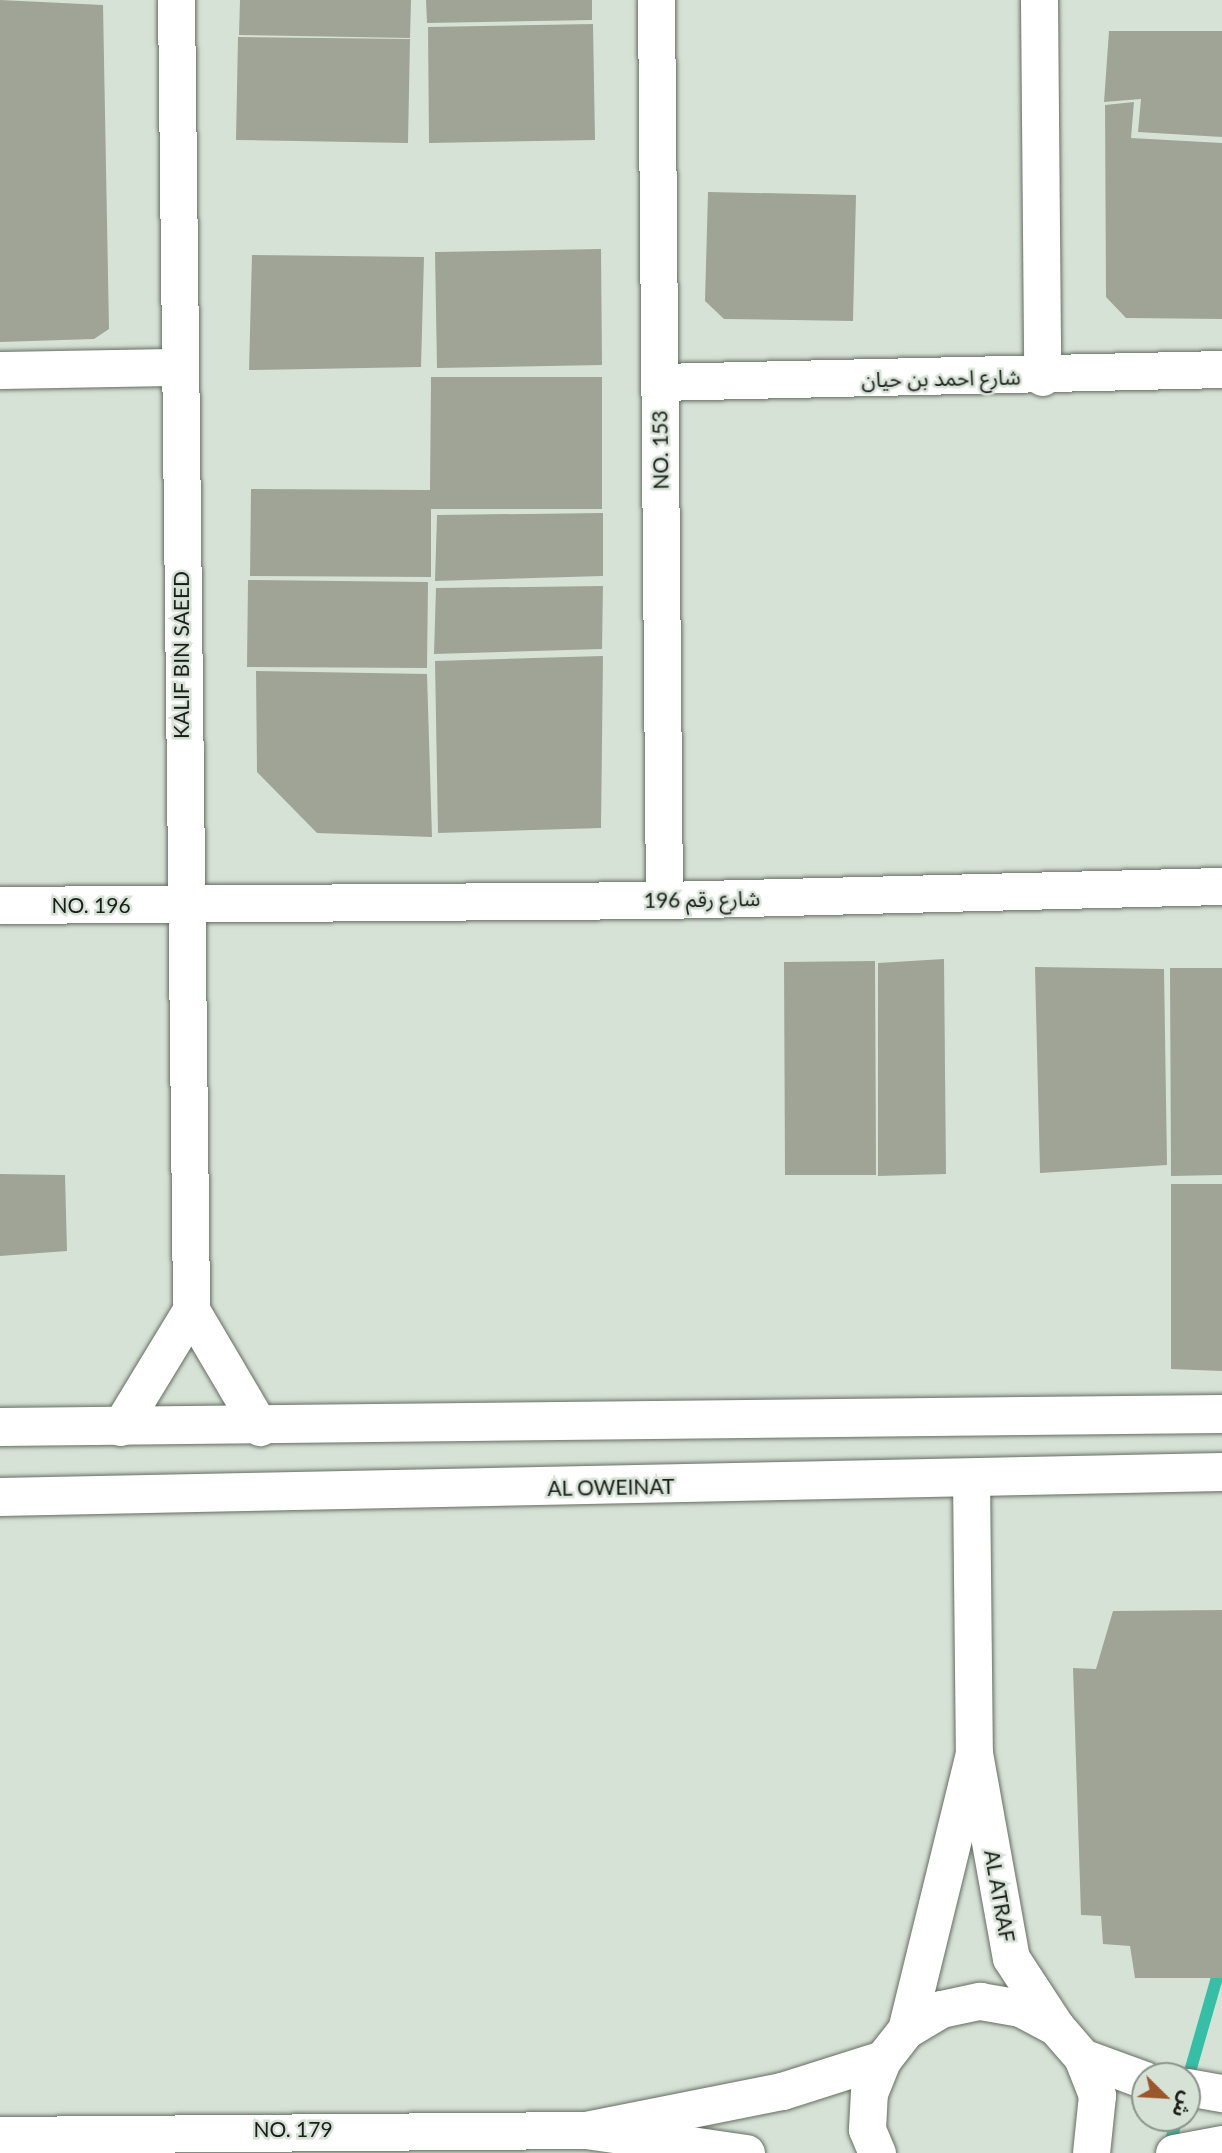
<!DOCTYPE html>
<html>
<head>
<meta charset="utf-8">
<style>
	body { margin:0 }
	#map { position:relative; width:1222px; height:2153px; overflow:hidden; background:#d7e2d6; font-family:Lato,"Noto Sans Arabic",sans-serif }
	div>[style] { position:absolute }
	.stream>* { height:12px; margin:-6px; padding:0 6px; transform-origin:6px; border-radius:6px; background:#35bfa6 }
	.building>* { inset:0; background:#9fa497 }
	.roads { filter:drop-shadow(0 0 2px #656e63) drop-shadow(0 0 2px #656e63) }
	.minor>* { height:37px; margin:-18.5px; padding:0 18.5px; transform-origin:18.5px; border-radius:18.5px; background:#fff }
	.tertiary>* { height:38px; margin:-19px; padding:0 19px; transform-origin:19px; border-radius:19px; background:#fff }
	span { translate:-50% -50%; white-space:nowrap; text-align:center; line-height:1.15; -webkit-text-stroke:5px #d7e2d6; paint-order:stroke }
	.street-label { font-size:21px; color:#1a1e19 }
	.north { position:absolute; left:1131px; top:2062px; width:70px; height:70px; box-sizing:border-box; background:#d7e2d6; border:2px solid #8b948a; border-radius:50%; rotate:114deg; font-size:19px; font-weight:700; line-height:28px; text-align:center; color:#1a1e19 }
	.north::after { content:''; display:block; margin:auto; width:24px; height:32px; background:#9c562b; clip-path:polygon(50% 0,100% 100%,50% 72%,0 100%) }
</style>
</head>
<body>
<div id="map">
	<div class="stream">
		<div style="left:1187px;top:2082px;width:127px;rotate:-74deg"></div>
		<div style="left:1169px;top:2148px;width:31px;rotate:-75deg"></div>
	</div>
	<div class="building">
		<div style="clip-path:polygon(0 0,103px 5px,109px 329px,94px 339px,0 342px)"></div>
		<div style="clip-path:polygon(240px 0,411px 0,410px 38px,239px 35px)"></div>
		<div style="clip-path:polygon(426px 0,592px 0,592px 20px,427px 23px)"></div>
		<div style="clip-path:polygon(593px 24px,595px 140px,429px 143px,428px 27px)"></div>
		<div style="clip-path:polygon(1109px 31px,1222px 31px,1222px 137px,1138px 132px,1141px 99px,1104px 102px)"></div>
		<div style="clip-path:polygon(238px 37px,410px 39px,408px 143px,236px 140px)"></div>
		<div style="clip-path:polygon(1134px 102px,1131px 138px,1222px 143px,1222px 319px,1126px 318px,1106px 297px,1105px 105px)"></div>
		<div style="clip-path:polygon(708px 192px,856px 195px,853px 321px,724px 319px,705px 301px)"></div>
		<div style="clip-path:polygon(601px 249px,602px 365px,437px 368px,435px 252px)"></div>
		<div style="clip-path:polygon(252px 255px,424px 257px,421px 367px,249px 370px)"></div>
		<div style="clip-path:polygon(431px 377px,602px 377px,602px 509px,431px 509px,431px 577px,250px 576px,251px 489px,430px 490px)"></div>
		<div style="clip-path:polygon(603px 513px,603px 576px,435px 581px,437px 515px)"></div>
		<div style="clip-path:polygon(248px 580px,428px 582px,427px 668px,247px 667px)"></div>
		<div style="clip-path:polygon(603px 586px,602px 649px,434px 654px,436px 588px)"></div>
		<div style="clip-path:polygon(603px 656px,601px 828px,438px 833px,435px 661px)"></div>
		<div style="clip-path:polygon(256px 671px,427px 674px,432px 837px,317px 833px,257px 772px)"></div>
		<div style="clip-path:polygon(944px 959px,946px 1174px,878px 1176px,878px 963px)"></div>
		<div style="clip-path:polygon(875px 961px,876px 1175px,785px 1175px,784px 962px)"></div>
		<div style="clip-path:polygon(1035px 967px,1164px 969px,1167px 1165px,1040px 1173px)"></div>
		<div style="clip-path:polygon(1170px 968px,1222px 968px,1222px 1175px,1171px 1176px)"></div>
		<div style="clip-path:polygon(0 1174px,65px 1175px,67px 1251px,0 1256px)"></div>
		<div style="clip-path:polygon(1171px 1184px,1222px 1184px,1222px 1371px,1171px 1369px)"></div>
		<div style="clip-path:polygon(1222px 1610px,1222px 1978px,1135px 1978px,1130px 1946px,1103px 1944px,1101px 1916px,1081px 1915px,1073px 1668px,1096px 1669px,1113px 1611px)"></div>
	</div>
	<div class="roads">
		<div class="minor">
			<div style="left:176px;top:0;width:1310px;rotate:89.34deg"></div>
			<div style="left:191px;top:1310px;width:136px;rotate:59.5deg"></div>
			<div style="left:656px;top:0;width:900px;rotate:89.49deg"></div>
			<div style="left:1039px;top:0;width:377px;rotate:89.5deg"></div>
			<div style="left:0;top:370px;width:180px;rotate:-1deg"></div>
			<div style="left:659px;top:382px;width:563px;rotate:-1.32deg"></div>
			<div style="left:0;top:905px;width:664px;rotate:-0.43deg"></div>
			<div style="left:664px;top:900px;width:558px;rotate:-1.44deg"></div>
			<div style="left:120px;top:1427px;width:137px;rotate:-58.7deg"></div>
			<div style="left:971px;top:1477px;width:276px;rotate:89.4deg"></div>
			<div style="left:906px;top:2030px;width:285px;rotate:-76.2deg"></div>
			<div style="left:974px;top:1753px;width:208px;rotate:79.8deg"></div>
			<div style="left:1011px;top:1958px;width:82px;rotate:56.9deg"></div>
			<div style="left:1082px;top:2057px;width:67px;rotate:20.1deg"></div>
			<div style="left:1187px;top:2087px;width:36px;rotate:10deg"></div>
			<div style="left:0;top:2135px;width:586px;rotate:-0.49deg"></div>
			<div style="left:746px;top:2153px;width:162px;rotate:-171.8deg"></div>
			<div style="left:586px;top:2130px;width:200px;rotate:-11.3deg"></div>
			<div style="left:782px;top:2091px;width:106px;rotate:-17.6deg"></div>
			<div style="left:877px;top:2153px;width:26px;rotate:-113deg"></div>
			<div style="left:867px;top:2129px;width:36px;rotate:-87deg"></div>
			<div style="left:869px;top:2093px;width:37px;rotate:-68deg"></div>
			<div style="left:883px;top:2059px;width:37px;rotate:-52deg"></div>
			<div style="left:906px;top:2030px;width:41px;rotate:-31deg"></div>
			<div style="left:941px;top:2009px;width:40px;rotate:-12deg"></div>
			<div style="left:980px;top:2001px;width:41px;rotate:9.9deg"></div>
			<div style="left:1020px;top:2008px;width:41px;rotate:27.8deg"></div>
			<div style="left:1056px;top:2027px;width:40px;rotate:49deg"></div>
			<div style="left:1082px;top:2057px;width:41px;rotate:68.5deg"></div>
			<div style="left:1097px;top:2095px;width:58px;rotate:95.9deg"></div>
			<div style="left:1174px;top:2153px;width:49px;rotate:-10.6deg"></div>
		</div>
		<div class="tertiary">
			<div style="left:0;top:1427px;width:1222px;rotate:-0.61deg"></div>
			<div style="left:0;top:1497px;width:1222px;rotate:-1.17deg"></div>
		</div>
	</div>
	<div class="street-label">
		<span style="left:941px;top:378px;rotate:-1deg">شارع احمد بن حيان</span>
		<span style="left:660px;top:450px;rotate:-91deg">NO. 153</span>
		<span style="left:181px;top:655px;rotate:-90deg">KALIF BIN SAEED</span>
		<span style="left:702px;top:899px;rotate:-1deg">شارع رقم 196</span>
		<span style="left:91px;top:905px">NO. 196</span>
		<span style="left:611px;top:1487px;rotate:-1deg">AL OWEINAT</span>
		<span style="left:1000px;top:1896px;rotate:80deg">AL ATRAF</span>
		<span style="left:293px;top:2129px">NO. 179</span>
	</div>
	<div class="north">ش</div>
</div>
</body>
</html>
